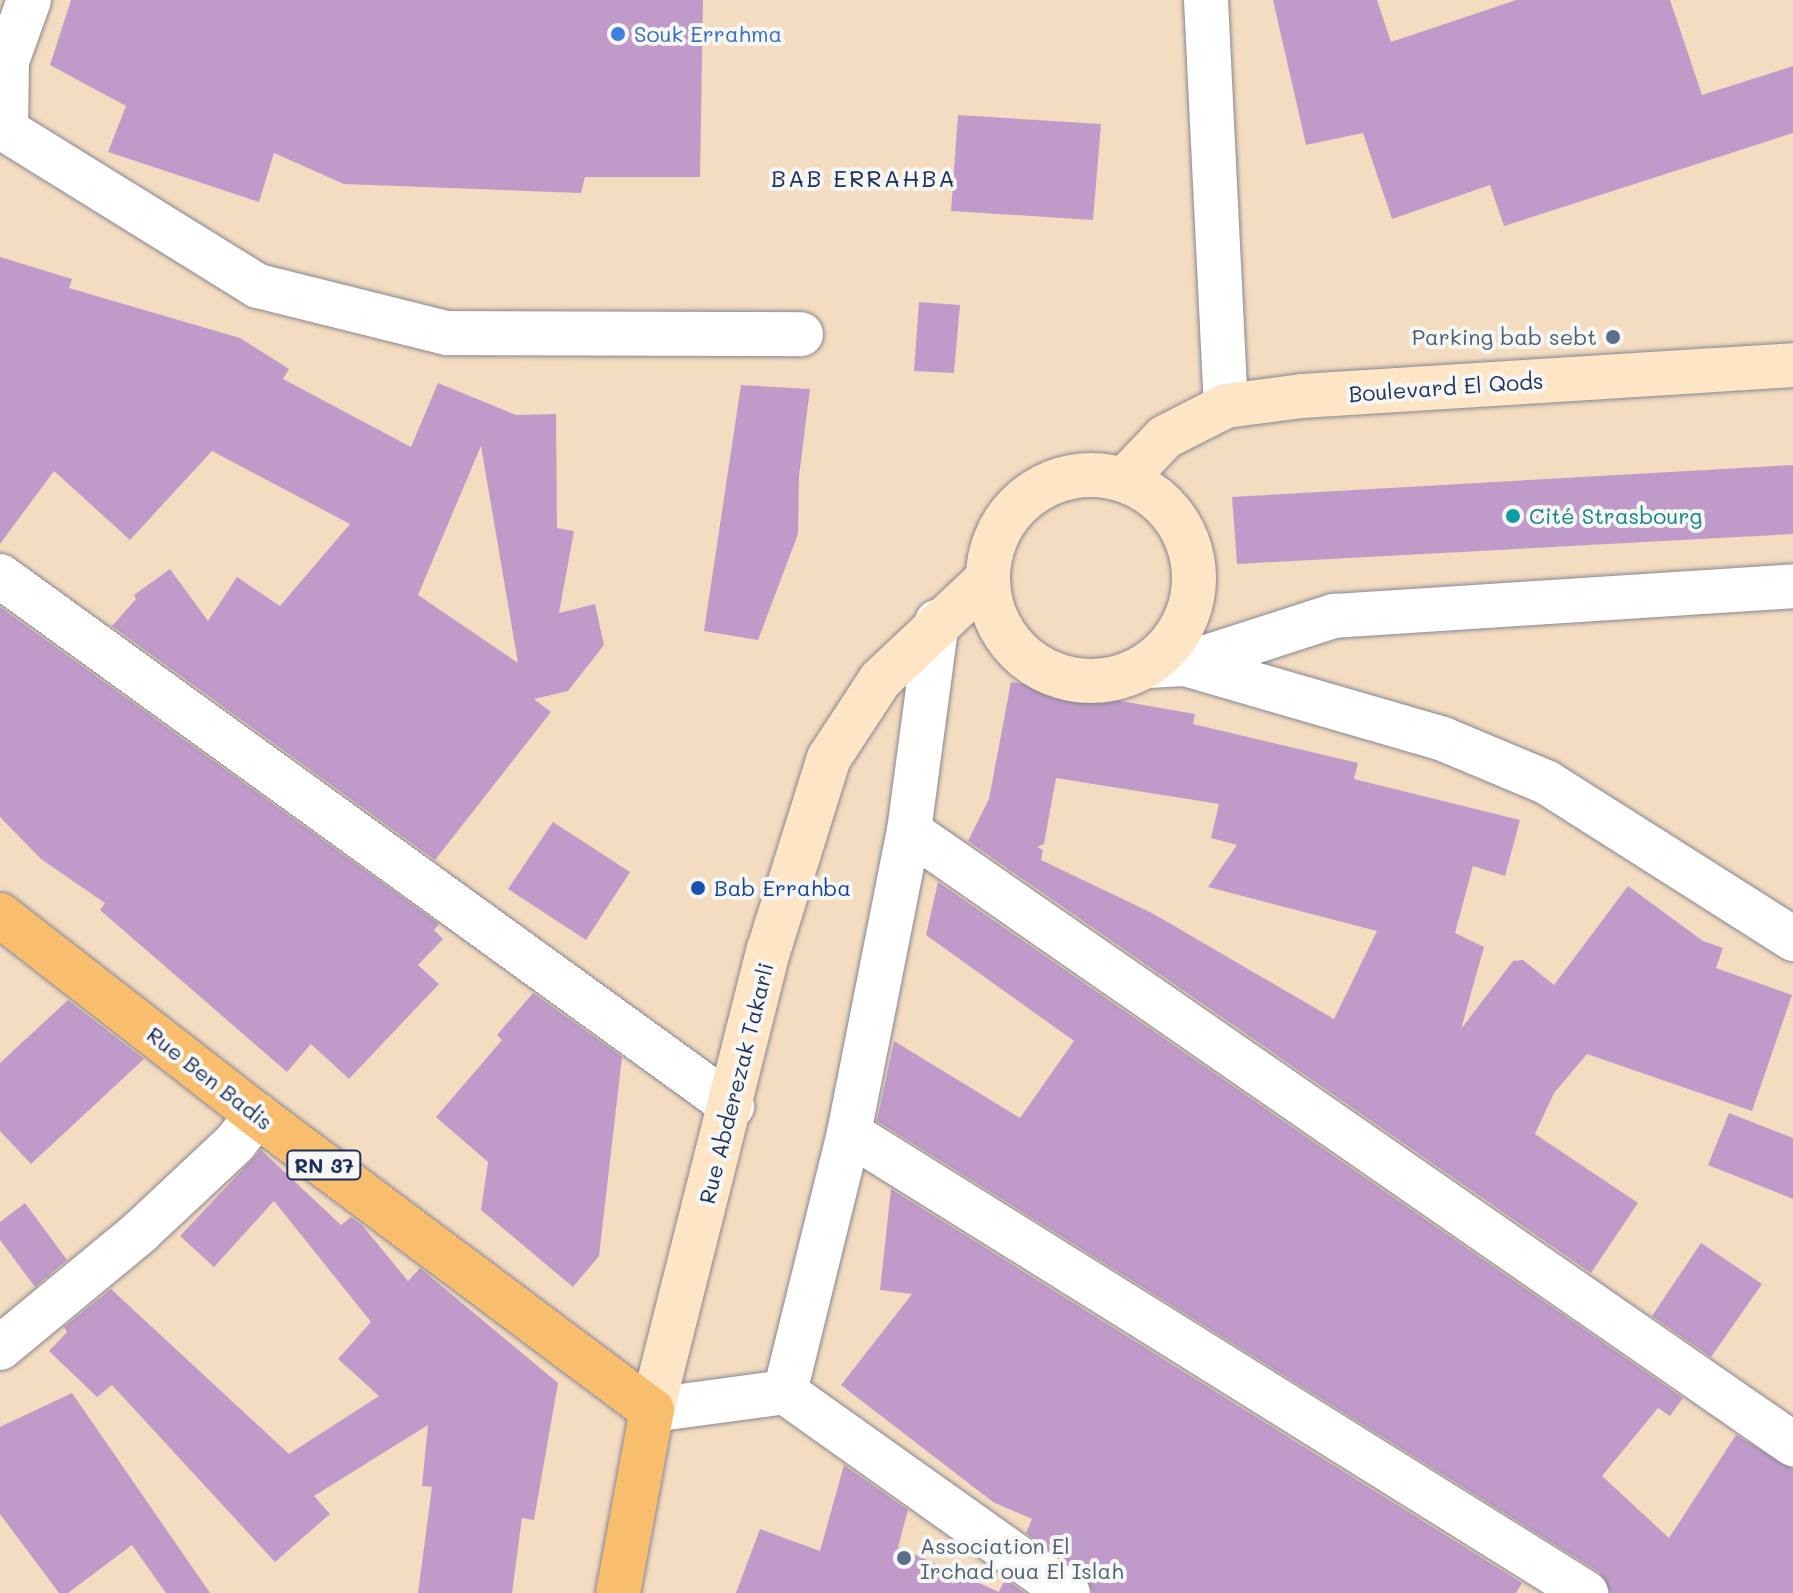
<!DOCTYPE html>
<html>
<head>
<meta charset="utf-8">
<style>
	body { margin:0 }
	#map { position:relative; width:1793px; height:1593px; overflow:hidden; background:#f4dcc1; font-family:Mali,sans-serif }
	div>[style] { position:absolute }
	.building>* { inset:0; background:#c09bca }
	.roads { filter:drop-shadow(0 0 2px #888690) drop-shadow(0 0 2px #888690) }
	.street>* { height:44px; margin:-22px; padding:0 22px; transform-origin:22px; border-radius:22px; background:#fff }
	.secondary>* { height:44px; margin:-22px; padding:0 22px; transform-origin:22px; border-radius:22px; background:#fde5c5 }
	.secondary>.ring { margin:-22px; padding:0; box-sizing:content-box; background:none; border:44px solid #fde5c5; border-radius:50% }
	.primary>* { height:44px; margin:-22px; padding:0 22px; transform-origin:22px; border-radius:22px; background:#f9be6d }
	.dots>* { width:22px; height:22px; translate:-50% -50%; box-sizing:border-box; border:4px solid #f6f6f2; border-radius:50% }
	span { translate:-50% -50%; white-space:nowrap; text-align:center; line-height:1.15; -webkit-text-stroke:8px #f6f6f2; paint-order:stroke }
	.shield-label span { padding:2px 6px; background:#f6f6f2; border:2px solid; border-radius:6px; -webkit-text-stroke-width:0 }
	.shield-label { font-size:20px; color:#1b2f5e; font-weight:700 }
	.shop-label { font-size:22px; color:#366cbe }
	.left { translate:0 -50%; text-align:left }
	.service-label { font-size:22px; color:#4e5e75 }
	.right { translate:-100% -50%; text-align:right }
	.street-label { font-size:22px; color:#1b2f5e }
	.culture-label { font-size:22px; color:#0d838f }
	.transit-label { font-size:22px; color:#164399 }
	.neighbourhood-label { font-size:24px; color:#1b2f5e; letter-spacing:2px }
</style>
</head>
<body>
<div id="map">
	<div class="building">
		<div style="clip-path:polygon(71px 0,703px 0,700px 177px,585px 177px,581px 193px,344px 184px,274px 153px,259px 202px,108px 152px,126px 106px,50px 65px)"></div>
		<div style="clip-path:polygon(1273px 0,1377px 0,1391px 42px,1516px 0,1670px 0,1702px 95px,1793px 66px,1793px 133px,1504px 226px,1490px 185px,1392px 219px,1363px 133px,1306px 145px)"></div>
		<div style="clip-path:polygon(958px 115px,1101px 124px,1093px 220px,951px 211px)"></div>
		<div style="clip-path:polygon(evenodd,0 257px,72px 279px,69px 288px,240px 338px,289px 369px,283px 379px,411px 447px,438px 383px,516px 415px,556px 414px,557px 528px,574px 531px,559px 613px,595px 604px,604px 645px,568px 691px,534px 699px,551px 712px,435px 860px,112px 626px,136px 599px,134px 595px,170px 569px,208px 621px,237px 577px,280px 606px,350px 524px,212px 451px,130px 540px,54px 471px,0 544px,0 257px,481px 446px,518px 663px,418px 595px,481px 446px)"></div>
		<div style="clip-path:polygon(919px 302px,960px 305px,954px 373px,914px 371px)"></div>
		<div style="clip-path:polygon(741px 385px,810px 389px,799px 476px,798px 534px,758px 640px,704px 631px)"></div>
		<div style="clip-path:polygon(1793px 465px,1793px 534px,1237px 564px,1232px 497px)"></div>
		<div style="clip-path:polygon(0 607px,439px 924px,434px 930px,443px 939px,418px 965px,439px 984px,349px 1079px,311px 1044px,287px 1072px,100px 910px,105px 903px,41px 859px,0 817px)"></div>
		<div style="clip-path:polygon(evenodd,1011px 682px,1195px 714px,1193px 724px,1358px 763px,1354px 779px,1520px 820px,1505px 876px,1473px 866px,1455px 933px,1484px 947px,1461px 1029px,1513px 961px,1523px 960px,1554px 985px,1628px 886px,1703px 941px,1723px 948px,1716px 968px,1792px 995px,1752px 1111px,1587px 1054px,1554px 1093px,1535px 1134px,1638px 1203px,1591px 1273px,968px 841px,989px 799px,1011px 682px,1056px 778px,1219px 804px,1211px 838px,1237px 845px,1208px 887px,1377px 931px,1334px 1019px,1152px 913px,1041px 860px,1043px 850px,1037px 847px,1044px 844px,1056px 778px)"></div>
		<div style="clip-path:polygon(553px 822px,630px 872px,586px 940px,508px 889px)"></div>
		<div style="clip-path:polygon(938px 882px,1683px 1398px,1670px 1416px,1658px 1408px,1602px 1476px,1669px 1538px,1736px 1435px,1793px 1469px,1793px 1593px,1611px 1593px,1599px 1572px,877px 1121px,894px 1041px,1020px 1118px,1074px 1041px,926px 935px)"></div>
		<div style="clip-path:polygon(533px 993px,622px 1057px,599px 1256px,573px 1287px,481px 1210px,488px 1162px,436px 1117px,502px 1040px,497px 1035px)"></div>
		<div style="clip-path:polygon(68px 1000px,144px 1059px,31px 1164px,0 1131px,0 1063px)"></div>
		<div style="clip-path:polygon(1729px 1113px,1793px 1138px,1793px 1199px,1708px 1165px)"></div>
		<div style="clip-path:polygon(261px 1150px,341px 1225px,351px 1217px,362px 1225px,408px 1281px,420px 1268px,558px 1383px,534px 1520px,522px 1518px,512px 1593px,418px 1593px,432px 1487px,422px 1486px,428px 1425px,314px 1496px,330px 1514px,275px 1562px,112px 1385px,97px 1397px,49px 1351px,67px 1332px,64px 1327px,111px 1289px,289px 1454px,379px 1396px,338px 1359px,371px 1322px,274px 1201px,214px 1267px,180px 1236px)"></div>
		<div style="clip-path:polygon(891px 1189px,1522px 1583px,1516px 1593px,1093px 1593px,1082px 1573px,1026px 1533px,1032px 1519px,993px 1502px,841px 1385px,912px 1294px,880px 1290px)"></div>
		<div style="clip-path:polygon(25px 1203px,67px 1260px,35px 1287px,0 1240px,0 1222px)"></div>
		<div style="clip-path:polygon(1701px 1243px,1762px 1284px,1711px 1357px,1652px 1316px)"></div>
		<div style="clip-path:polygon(72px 1393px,210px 1593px,166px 1593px,132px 1545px,68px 1593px,59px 1593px,0 1514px,0 1427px)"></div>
		<div style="clip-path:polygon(844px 1465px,908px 1510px,898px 1547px,999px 1592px,1005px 1579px,1025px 1593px,736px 1593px,760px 1529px,820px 1551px)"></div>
	</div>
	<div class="roads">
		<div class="street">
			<div style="left:29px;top:0;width:65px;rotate:109.8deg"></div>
			<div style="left:7px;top:61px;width:69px;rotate:90.8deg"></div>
			<div style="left:6px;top:130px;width:296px;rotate:31.8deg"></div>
			<div style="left:258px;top:286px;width:195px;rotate:14deg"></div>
			<div style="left:447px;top:333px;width:354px;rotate:0.2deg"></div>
			<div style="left:1206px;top:0;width:406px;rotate:87.2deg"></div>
			<div style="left:0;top:576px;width:904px;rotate:35.91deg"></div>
			<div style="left:1185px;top:664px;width:157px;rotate:-17.9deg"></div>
			<div style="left:1334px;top:616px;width:460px;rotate:-3.7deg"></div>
			<div style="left:1148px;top:666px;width:37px;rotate:-3deg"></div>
			<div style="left:1185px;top:664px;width:269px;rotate:16.2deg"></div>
			<div style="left:1443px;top:739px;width:112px;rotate:22.7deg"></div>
			<div style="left:1546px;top:782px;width:293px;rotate:32.4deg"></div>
			<div style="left:909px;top:831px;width:1076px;rotate:34.74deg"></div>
			<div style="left:849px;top:1133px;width:869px;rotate:31.97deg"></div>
			<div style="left:0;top:1348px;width:182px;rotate:-39.6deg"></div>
			<div style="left:140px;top:1232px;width:130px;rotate:-43.1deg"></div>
			<div style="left:235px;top:1143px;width:36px;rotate:-52deg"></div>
			<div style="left:785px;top:1392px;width:347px;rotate:35.4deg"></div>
			<div style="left:652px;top:1410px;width:134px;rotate:-7.7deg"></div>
			<div style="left:785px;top:1392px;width:267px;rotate:-76.1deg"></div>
			<div style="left:849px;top:1133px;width:308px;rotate:-78.8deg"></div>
			<div style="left:909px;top:831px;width:211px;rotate:-82.4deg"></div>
		</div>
		<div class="secondary">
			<div class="ring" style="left:988px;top:475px;width:162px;height:162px"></div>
			<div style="left:1124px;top:480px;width:59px;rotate:-46.4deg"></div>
			<div style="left:1165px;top:437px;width:68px;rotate:-26.9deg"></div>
			<div style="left:1226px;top:406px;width:77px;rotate:-7.5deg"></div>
			<div style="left:1302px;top:396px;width:492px;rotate:-3.6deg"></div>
			<div style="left:652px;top:1410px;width:476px;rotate:-75.8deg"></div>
			<div style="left:769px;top:949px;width:200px;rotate:-72.6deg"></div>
			<div style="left:829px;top:758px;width:93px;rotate:-56.8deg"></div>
			<div style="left:880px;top:680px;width:146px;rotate:-43.3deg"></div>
		</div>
		<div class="primary">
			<div style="left:0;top:915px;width:326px;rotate:37.9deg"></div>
			<div style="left:257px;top:1115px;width:493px;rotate:36.8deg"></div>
			<div style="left:618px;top:1593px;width:186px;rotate:-79.5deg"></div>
		</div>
	</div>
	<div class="dots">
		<div style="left:618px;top:34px;background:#3f7fe0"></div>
		<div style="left:1613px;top:337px;background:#5c6f8a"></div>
		<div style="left:1513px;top:516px;background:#0f9aa8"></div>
		<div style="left:698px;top:888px;background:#1a4fb4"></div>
		<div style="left:904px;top:1558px;background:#5c6f8a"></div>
	</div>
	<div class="shield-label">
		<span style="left:324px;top:1165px">RN 37</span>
	</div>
	<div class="shop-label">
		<span class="left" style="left:634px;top:34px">Souk Errahma</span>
	</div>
	<div class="service-label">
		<span class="right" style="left:1597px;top:337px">Parking bab sebt</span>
		<span class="left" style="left:920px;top:1558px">Association El<br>Irchad oua El Islah</span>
	</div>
	<div class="street-label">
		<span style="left:1446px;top:387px;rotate:-4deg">Boulevard El Qods</span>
		<span style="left:210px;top:1078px;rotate:38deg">Rue Ben Badis</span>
		<span style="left:736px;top:1083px;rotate:-76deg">Rue Abderezak Takarli</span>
	</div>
	<div class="culture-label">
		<span class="left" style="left:1529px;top:516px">Cité Strasbourg</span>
	</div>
	<div class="transit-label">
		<span class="left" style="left:714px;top:888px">Bab Errahba</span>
	</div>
	<div class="neighbourhood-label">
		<span style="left:864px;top:178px">BAB ERRAHBA</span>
	</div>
</div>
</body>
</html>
